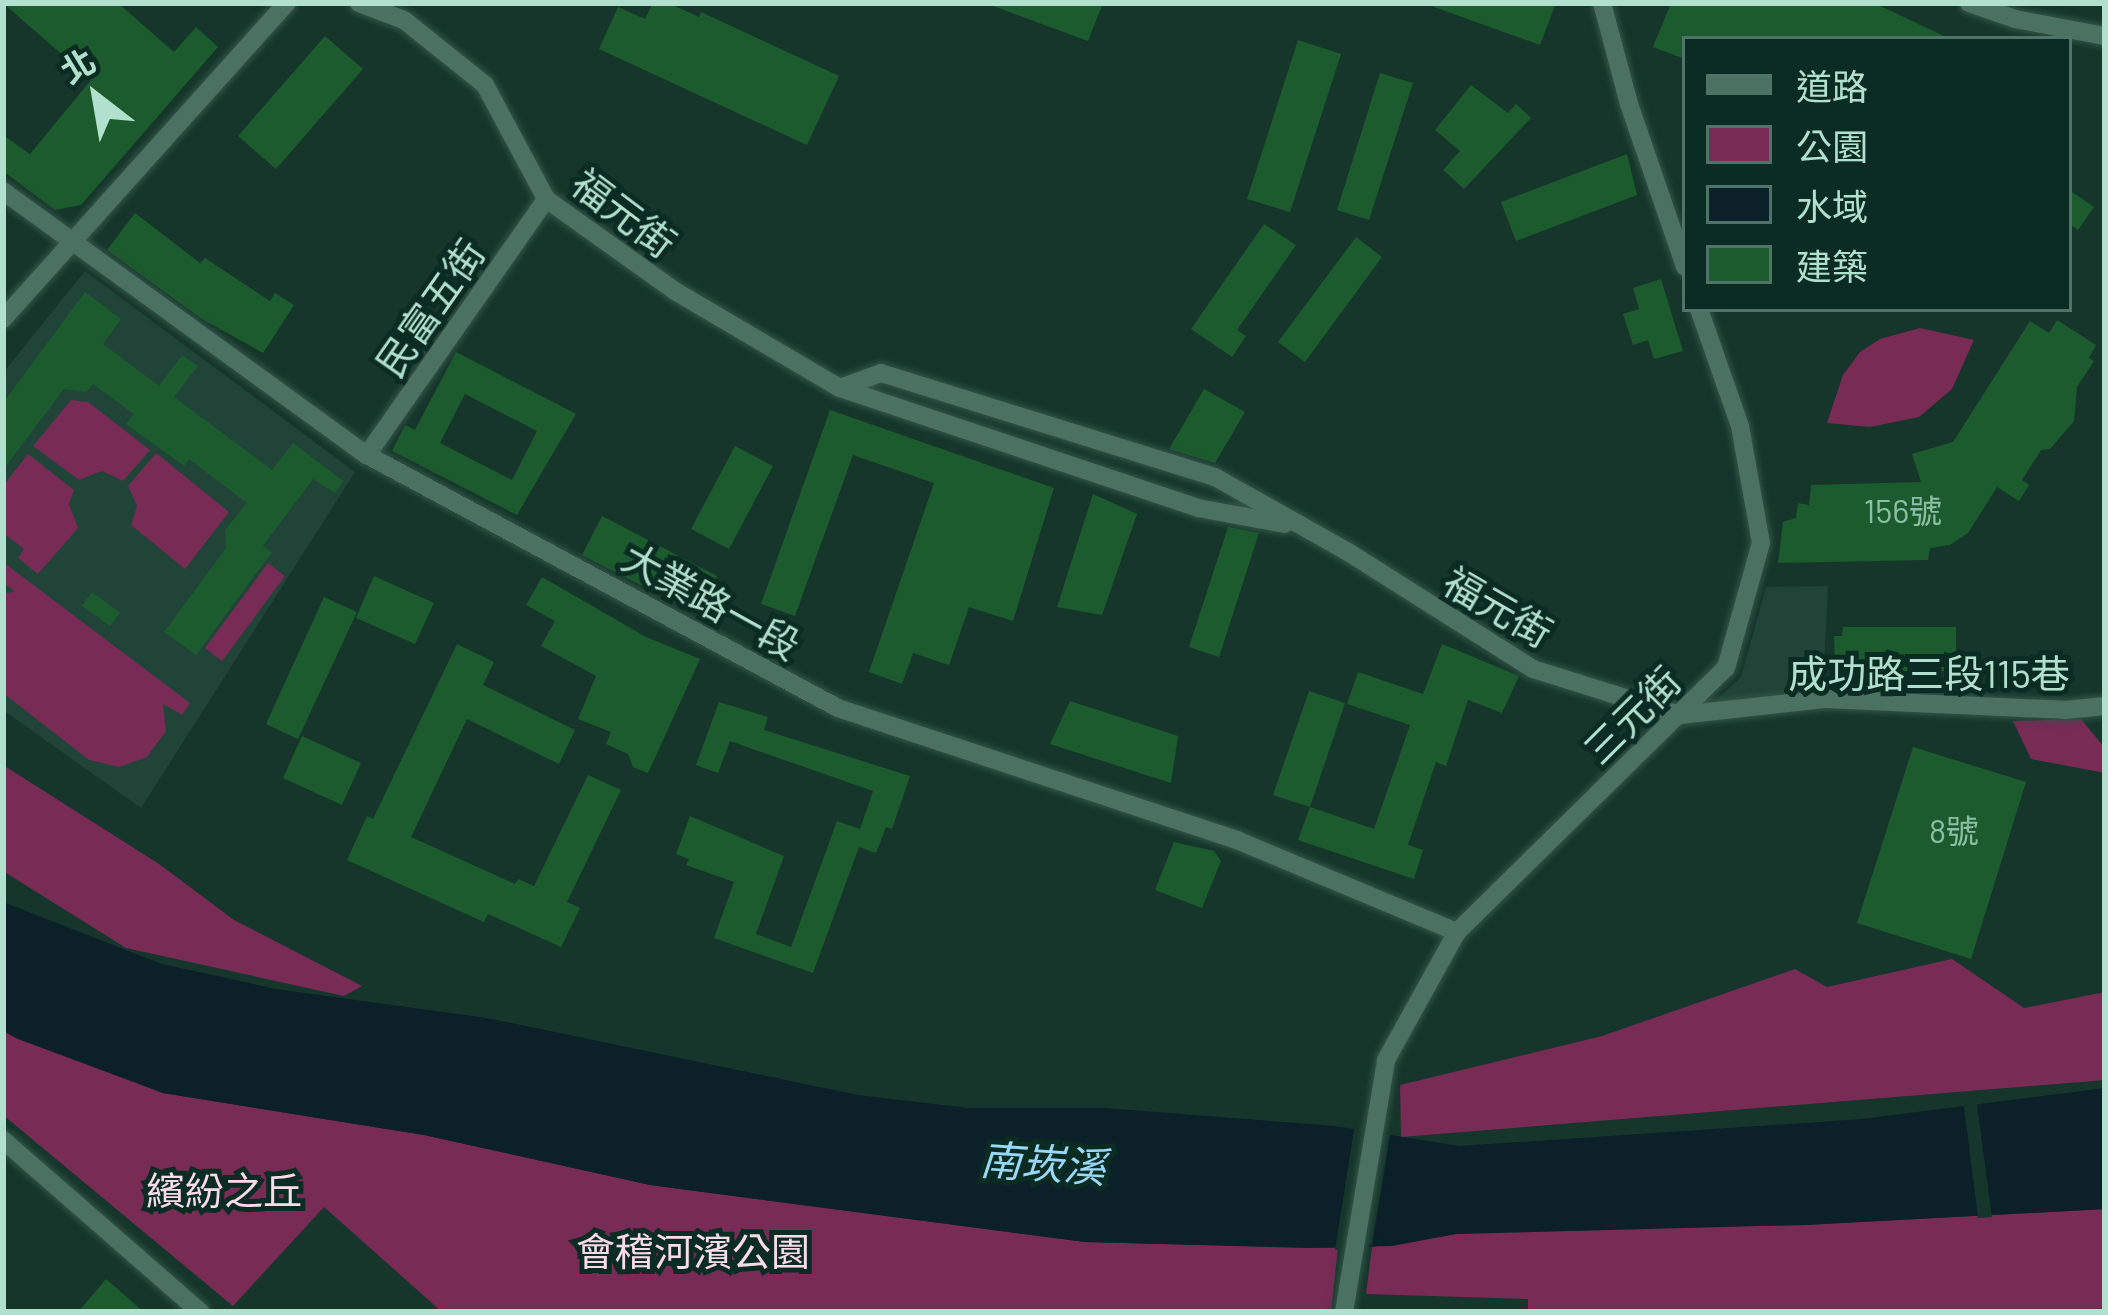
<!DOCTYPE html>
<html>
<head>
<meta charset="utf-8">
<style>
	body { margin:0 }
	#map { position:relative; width:2108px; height:1315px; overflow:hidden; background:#16362b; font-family:Barlow,"Noto Sans TC",sans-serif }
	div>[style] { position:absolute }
	.built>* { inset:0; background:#204438 }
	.green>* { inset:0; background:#772b55 }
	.water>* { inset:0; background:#0b2029 }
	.pier>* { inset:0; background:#16362b }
	.building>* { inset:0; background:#1c5b2d }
	.roads { filter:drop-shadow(0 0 3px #325548) drop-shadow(0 0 3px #325548) }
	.minor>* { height:18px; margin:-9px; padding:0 9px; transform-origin:9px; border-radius:9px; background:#4b7163 }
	span { translate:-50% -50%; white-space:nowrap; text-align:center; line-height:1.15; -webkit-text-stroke:10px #0b2c22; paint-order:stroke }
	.number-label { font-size:33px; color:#8cbfa6 }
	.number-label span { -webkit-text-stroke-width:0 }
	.street-label { font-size:39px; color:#b2e0ce }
	.park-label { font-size:39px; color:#fadbe8 }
	.water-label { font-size:42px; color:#99d8f7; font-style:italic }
	.frame { position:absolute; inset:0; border:6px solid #b2e0ce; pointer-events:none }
	.legend { position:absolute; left:1682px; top:36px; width:390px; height:276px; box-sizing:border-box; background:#0b2c22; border:3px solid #4e7467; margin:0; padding:15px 21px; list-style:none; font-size:36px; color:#b2e0ce }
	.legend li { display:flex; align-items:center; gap:24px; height:60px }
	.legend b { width:60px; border:3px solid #4e7467 }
	.north { position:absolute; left:36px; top:36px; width:120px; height:120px; -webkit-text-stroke:9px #0b2c22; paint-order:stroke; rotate:329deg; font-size:33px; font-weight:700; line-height:48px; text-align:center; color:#b2e0ce }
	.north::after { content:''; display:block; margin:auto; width:42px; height:54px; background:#b2e0ce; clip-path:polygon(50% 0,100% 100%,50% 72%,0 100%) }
</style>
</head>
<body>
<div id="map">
	<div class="built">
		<div style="clip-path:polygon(85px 271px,355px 472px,141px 808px,3px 710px,3px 373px)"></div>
		<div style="clip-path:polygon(1828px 586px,1823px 687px,1710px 706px,1741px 677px,1766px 587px)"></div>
	</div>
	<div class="green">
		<div style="clip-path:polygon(1920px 328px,1974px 340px,1952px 389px,1919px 417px,1870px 427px,1827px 423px,1843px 375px,1860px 352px,1880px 339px)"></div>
		<div style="clip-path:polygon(71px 400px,88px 402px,150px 450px,123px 481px,102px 471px,79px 480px,33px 446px)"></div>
		<div style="clip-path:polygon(156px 453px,229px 512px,185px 569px,131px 525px,137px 506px,128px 486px)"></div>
		<div style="clip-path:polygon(28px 454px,74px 490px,69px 504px,78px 528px,38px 574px,18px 558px,24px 549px,3px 533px,3px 486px)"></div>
		<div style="clip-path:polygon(3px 562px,190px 703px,182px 715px,163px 704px,166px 731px,147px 757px,119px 767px,89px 760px,3px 693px,3px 593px,15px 592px,3px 582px)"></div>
		<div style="clip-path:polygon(268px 563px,285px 576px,222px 661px,205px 648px)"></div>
		<div style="clip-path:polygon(2081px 719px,2105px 748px,2105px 773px,2031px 759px,2013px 721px)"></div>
		<div style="clip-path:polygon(3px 765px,159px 864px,234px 920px,362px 986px,344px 996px,126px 948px,3px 871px)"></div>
		<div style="clip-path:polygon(1952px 959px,2024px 1008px,2105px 992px,2105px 1080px,1401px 1137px,1400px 1085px,1602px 1036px,1795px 969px,1827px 987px)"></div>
		<div style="clip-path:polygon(3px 1031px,163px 1093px,424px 1135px,650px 1185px,1085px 1242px,1338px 1248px,1331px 1312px,442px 1312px,324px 1207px,233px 1306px,3px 1115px)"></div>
		<div style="clip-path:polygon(2105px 1209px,2105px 1312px,1528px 1312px,1528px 1299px,1366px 1294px,1372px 1247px,1456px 1234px,1575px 1227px,1804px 1225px)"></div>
	</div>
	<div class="water">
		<div style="clip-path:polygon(3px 902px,162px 964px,276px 989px,487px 1018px,858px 1095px,968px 1108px,1106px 1108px,1335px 1126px,1459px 1146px,1862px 1119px,2105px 1088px,2105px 1209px,1804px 1225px,1456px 1234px,1392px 1246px,1309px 1248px,1085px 1242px,650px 1185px,424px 1135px,163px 1093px,18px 1039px,3px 1031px)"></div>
	</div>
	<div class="pier">
		<div style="clip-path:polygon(1976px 1097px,1992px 1217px,1978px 1218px,1963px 1099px)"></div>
		<div style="clip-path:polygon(1355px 1123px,1391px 1129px,1372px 1245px,1335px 1250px)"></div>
	</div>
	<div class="building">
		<div style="clip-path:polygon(3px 3px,118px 3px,174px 52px,196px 27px,218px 47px,81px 205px,55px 210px,3px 171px,3px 135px,30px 154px,91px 80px)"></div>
		<div style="clip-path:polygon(653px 3px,668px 3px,699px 17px,701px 12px,839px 76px,807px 145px,599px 49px,618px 7px,645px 19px)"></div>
		<div style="clip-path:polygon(985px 3px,1103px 3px,1088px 41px)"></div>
		<div style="clip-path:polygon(1423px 3px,1556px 3px,1540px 45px)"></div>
		<div style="clip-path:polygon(1671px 3px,1874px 3px,1950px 39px,1685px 39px,1685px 59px,1653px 47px)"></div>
		<div style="clip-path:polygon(325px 36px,363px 69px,276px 169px,238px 136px)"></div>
		<div style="clip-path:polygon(1298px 40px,1341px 54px,1290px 212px,1247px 199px)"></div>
		<div style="clip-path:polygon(1380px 73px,1413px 83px,1369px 220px,1337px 210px)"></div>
		<div style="clip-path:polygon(1471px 85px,1508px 113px,1516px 104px,1531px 118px,1464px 189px,1443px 170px,1460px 151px,1435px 130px)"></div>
		<div style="clip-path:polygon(1627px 154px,1637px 195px,1516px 241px,1501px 202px)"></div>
		<div style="clip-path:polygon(2069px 190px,2094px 207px,2078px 230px,2069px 223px)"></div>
		<div style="clip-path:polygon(135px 213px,200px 263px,205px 258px,270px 301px,275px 293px,294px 305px,263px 353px,202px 319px,107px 250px)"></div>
		<div style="clip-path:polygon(1264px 224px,1296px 245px,1237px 330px,1246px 336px,1232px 357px,1191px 329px)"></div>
		<div style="clip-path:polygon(1356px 237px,1382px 257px,1305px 362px,1278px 342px)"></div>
		<div style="clip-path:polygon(1661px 279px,1683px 351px,1654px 359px,1648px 340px,1633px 345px,1623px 314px,1639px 309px,1633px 288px)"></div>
		<div style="clip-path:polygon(85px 292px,121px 319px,103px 344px,159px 386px,182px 355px,198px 366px,174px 397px,272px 470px,293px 443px,343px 481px,335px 493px,313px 479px,263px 546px,272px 552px,196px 655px,164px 632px,226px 548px,225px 530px,247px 503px,189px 459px,184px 466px,126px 424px,134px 414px,93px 384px,86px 392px,64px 389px,3px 470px,3px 403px)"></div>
		<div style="clip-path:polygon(2057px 320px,2096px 345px,2089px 358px,2094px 361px,2077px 387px,2074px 421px,2050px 449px,2041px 450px,2022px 480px,2029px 485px,2019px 501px,1997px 487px,1968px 533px,1950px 545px,1930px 548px,1928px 560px,1778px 563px,1783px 522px,1796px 518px,1798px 503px,1809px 505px,1811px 485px,1921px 482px,1912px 454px,1953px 442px,2030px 321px,2049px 333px)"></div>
		<div style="clip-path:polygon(evenodd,456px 352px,576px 414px,517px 515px,392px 451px,405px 425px,415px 430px,456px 352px,465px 394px,537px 431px,512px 480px,440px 443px,465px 394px)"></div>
		<div style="clip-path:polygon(1204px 389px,1245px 412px,1215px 463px,1169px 449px)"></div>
		<div style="clip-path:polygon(830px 410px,1054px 488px,1013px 621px,969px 607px,949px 665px,913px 653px,902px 684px,869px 672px,934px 483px,853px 455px,795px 616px,761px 604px)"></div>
		<div style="clip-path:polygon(735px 446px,773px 466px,729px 549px,691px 529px)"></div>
		<div style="clip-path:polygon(1093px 494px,1137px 514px,1102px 615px,1057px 607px)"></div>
		<div style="clip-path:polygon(602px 516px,717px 576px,697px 614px,582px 555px)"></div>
		<div style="clip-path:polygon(1228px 527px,1259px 533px,1219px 657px,1189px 647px)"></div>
		<div style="clip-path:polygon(374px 576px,434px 603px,415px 644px,356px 618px)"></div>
		<div style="clip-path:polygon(542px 577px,646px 637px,700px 659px,648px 773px,633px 767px,628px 754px,606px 744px,611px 732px,578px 719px,596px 676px,541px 646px,555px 621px,526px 605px)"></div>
		<div style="clip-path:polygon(92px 592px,120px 613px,110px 626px,82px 606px)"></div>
		<div style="clip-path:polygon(324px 597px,357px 612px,298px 739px,266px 724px)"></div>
		<div style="clip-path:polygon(1843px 627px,1956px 627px,1956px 665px,1947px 665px,1947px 671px,1904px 671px,1904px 677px,1880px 677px,1880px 670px,1842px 670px,1842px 663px,1835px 663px,1834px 636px,1842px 636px)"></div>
		<div style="clip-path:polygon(457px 644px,494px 662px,483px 685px,575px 730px,559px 764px,467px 719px,411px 837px,515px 884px,518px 879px,534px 886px,588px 775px,621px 790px,567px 902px,580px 908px,561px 947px,488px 914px,484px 922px,347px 860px,367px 816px,373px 819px)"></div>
		<div style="clip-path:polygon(1442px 644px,1519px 676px,1502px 713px,1468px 700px,1446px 766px,1436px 762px,1408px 845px,1423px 850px,1414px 879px,1298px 840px,1310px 807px,1374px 829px,1410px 725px,1347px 704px,1358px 672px,1423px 694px)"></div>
		<div style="clip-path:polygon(1309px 691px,1345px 703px,1310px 807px,1273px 795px)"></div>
		<div style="clip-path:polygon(1070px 701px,1178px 736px,1171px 783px,1050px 744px)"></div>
		<div style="clip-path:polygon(719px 702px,768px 717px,764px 730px,910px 776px,892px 829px,886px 827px,876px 853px,859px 847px,813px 973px,714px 938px,734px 882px,686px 865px,689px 859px,676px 854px,690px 816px,784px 856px,756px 934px,791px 947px,837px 821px,860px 829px,873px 791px,730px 741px,718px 773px,696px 765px)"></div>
		<div style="clip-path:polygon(302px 736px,361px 763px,342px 805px,283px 778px)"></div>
		<div style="clip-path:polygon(1913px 747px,2026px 782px,1971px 959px,1857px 923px)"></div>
		<div style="clip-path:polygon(1174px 842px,1214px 851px,1221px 861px,1202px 908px,1155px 890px)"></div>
		<div style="clip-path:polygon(106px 1279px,144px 1312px,78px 1312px)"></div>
	</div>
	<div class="roads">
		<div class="minor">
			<div style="left:359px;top:3px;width:48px;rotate:20.7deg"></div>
			<div style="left:404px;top:20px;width:104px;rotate:38.7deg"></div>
			<div style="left:485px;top:85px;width:129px;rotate:61.8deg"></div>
			<div style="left:546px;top:199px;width:158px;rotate:35.5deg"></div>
			<div style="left:675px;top:291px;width:191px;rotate:30.5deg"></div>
			<div style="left:840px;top:388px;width:378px;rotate:18.5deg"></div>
			<div style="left:1198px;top:508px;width:88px;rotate:10.4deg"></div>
			<div style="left:1602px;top:3px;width:105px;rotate:75deg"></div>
			<div style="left:1629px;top:104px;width:172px;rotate:71deg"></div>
			<div style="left:1969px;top:3px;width:49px;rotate:19.2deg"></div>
			<div style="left:2015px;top:19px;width:92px;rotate:10.7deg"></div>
			<div style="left:3px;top:191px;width:450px;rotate:36deg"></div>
			<div style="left:367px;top:455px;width:535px;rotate:28.24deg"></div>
			<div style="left:838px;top:708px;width:422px;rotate:18.3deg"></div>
			<div style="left:1239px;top:841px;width:236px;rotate:22.7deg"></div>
			<div style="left:3px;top:319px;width:425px;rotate:-48.1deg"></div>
			<div style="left:840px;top:388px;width:44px;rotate:-20.1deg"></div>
			<div style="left:881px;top:373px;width:350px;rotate:17.3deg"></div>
			<div style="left:1215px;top:477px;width:153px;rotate:29.4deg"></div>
			<div style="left:1348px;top:552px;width:219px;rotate:32.3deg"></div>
			<div style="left:1533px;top:669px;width:154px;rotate:17.4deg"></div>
			<div style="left:1680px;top:715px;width:147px;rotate:-6.3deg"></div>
			<div style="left:1826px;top:699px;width:239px;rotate:2.6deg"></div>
			<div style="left:2065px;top:710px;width:40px;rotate:-5.7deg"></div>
			<div style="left:367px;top:455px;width:312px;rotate:-55deg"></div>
			<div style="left:3px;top:1140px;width:262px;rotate:41.1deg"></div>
			<div style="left:1344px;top:1312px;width:255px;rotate:-80.5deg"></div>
			<div style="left:1386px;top:1060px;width:146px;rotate:-61deg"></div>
			<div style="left:1457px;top:932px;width:377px;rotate:-44.5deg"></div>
			<div style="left:1726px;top:668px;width:130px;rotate:-74.4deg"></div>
			<div style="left:1761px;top:543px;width:119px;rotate:-100.2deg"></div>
			<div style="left:1740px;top:426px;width:124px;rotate:-109.3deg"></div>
		</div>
	</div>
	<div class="number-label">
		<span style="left:1903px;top:511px">156號</span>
		<span style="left:1954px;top:831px">8號</span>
	</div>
	<div class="street-label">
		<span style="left:624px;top:213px;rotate:37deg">福元街</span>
		<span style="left:430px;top:308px;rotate:-55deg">民富五街</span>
		<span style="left:711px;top:601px;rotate:29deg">大業路一段</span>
		<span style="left:1498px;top:607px;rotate:30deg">福元街</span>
		<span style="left:1929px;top:673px">成功路三段115巷</span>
		<span style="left:1632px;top:715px;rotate:-45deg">三元街</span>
	</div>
	<div class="park-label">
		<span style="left:224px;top:1190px">繽紛之丘</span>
		<span style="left:693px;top:1251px">會稽河濱公園</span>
	</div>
	<div class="water-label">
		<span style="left:1043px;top:1162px;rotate:4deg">南崁溪</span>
	</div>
	<div class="frame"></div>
	<ul class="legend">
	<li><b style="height:15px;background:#4b7163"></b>道路</li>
	<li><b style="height:33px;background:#772b55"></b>公園</li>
	<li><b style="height:33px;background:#0b2029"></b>水域</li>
	<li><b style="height:33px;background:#1c5b2d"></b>建築</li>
	</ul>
	<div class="north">北</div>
</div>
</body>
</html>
